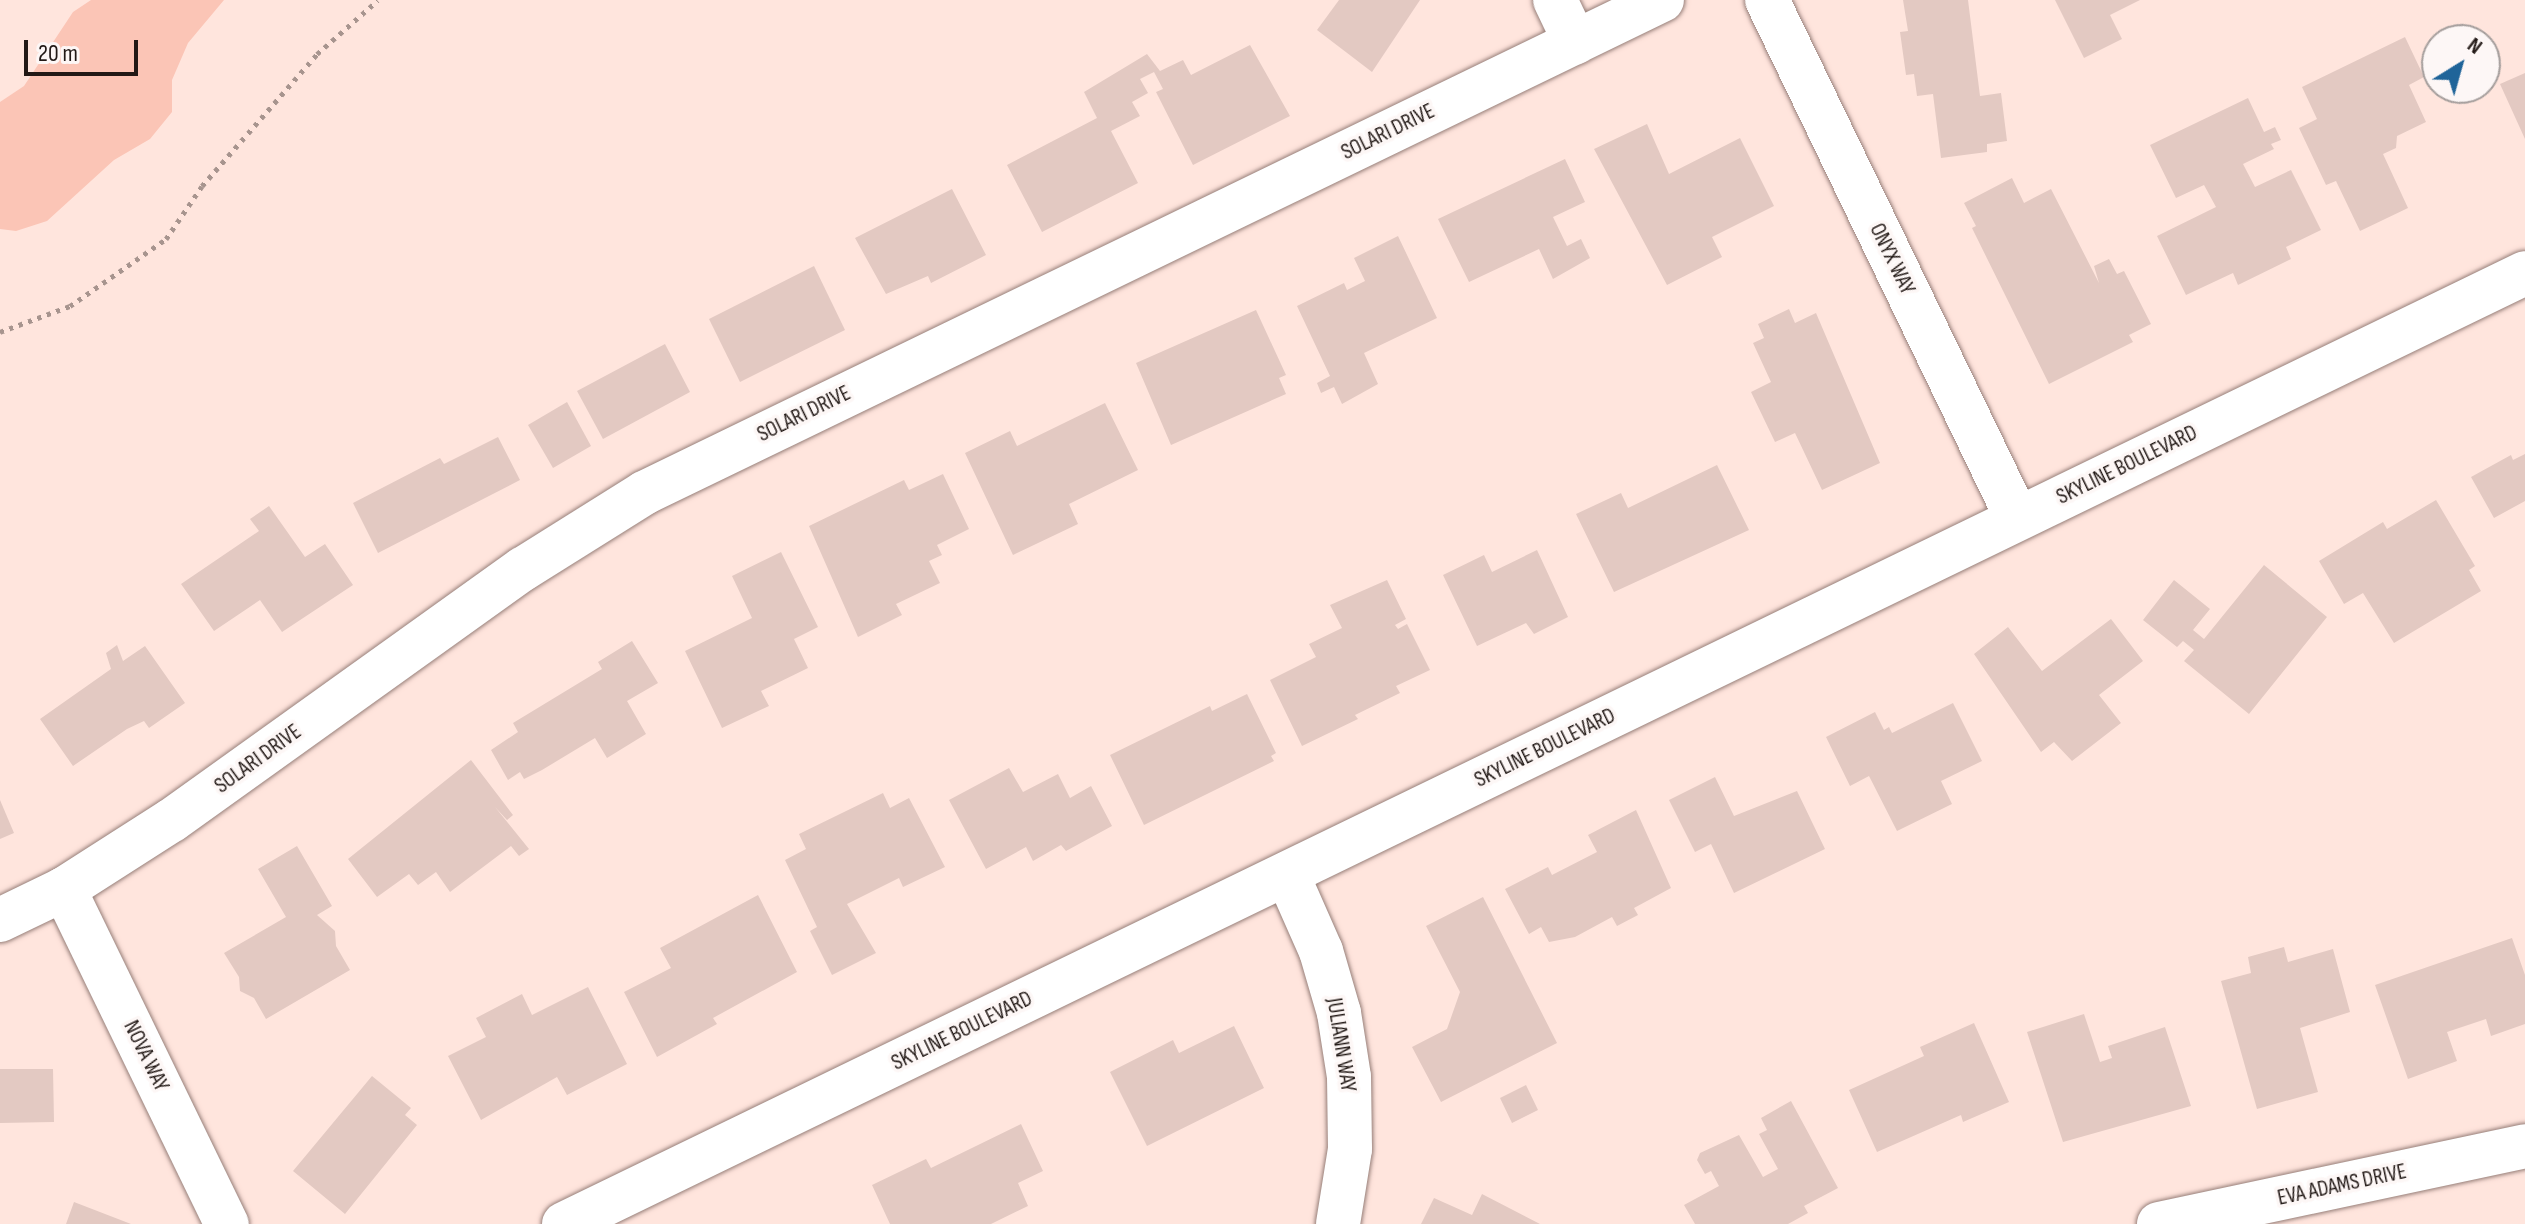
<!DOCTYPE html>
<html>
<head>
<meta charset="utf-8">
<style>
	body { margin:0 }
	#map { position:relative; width:2525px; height:1224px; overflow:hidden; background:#ffe5dd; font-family:"Sofia Sans Condensed",sans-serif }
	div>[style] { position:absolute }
	.green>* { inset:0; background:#fbc5b6 }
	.building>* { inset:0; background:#e3c9c2 }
	.path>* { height:5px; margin-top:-2.5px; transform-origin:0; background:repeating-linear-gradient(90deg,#a7948e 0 4px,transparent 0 10px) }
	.roads { filter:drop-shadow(0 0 2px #977f79) drop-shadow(0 0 2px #977f79) }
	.minor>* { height:44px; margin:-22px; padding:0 22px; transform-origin:22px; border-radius:22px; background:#fff }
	span { translate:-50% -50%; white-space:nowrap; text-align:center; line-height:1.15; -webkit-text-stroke:7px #fdf7f6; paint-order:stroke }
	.street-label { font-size:22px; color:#221916 }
	.north { position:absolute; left:2421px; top:24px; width:80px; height:80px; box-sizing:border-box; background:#fdf7f6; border:2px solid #a59e9c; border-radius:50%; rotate:37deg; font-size:22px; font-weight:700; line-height:32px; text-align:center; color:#221916 }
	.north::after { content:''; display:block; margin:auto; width:28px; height:36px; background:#1f6499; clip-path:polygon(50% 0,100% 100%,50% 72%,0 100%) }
	.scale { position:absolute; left:24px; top:40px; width:114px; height:36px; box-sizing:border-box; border:4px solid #221916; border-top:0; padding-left:10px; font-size:24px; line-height:28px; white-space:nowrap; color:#221916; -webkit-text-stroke:6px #fdf7f6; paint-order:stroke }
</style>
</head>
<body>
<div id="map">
	<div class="green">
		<div style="clip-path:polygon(91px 0,224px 0,188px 43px,172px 80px,172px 112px,150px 139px,114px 160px,47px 221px,16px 231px,0 229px,0 102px,24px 86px,73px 12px)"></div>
	</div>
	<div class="building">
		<div style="clip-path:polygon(1339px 0,1420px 0,1372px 72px,1317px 30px)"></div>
		<div style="clip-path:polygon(1903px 0,1968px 0,1980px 96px,2001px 93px,2007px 141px,1987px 144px,1987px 152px,1941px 158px,1933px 94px,1917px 96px,1914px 74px,1906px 75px,1900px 32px,1908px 31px)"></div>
		<div style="clip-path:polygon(2055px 0,2140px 0,2110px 15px,2122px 39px,2084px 58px)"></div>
		<div style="clip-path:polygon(2405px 37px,2424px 77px,2409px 85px,2426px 122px,2397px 136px,2396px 148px,2383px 154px,2408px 208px,2360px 231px,2336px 181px,2326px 185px,2299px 128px,2317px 119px,2302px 87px)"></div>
		<div style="clip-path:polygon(1250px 45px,1290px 116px,1193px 165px,1156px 92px,1163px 89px,1154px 72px,1140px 79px,1148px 93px,1132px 102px,1140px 116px,1111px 131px,1138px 183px,1042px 232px,1007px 165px,1097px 118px,1084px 92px,1147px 54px,1160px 71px,1183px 60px,1191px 75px)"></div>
		<div style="clip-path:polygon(2525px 73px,2525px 139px,2500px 84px)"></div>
		<div style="clip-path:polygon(2248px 98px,2264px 132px,2275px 127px,2281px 140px,2271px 144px,2274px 149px,2243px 164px,2255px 187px,2291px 170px,2321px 230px,2286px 247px,2291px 259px,2238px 285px,2233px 273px,2186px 295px,2157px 236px,2216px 207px,2204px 185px,2176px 198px,2150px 145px)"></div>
		<div style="clip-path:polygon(1647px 124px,1669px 174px,1740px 138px,1774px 206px,1712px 237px,1722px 257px,1667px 285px,1594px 149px)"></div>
		<div style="clip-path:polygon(1565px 159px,1585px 202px,1553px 217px,1567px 246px,1581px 239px,1590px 258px,1553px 279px,1539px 249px,1469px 282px,1438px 219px)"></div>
		<div style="clip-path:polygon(2012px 178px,2024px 203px,2051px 189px,2099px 283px,2094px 266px,2109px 259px,2117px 274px,2124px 271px,2151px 324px,2129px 335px,2133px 342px,2049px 384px,1972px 228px,1976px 226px,1964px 203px)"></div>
		<div style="clip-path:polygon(952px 189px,986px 255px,931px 283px,928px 276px,886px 294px,855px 238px)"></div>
		<div style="clip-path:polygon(1398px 236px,1437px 318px,1364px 353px,1378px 384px,1342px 404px,1334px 387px,1321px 393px,1317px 383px,1330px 376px,1297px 306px,1344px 283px,1347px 290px,1365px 281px,1354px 258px)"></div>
		<div style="clip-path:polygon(814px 266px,845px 330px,740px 382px,709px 319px)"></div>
		<div style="clip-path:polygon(1789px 309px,1795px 323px,1816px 313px,1880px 463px,1822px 490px,1795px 433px,1775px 442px,1751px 392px,1771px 382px,1753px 343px,1764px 338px,1758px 324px)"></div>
		<div style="clip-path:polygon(1256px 310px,1286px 375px,1279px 378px,1286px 394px,1171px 445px,1136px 363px)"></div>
		<div style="clip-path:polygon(665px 344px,690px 392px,603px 439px,577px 391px)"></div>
		<div style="clip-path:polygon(567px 402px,591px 446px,553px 468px,528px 425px)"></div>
		<div style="clip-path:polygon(1105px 403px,1138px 470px,1069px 504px,1078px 524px,1013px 555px,965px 453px,1010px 431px,1017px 446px)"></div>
		<div style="clip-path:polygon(498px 437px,520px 480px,378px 553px,353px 503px,440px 458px,444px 464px)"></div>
		<div style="clip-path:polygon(2525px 454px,2525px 501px,2494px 518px,2471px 477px,2511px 455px,2513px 460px)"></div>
		<div style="clip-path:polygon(1717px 465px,1749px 530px,1614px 592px,1576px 514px,1621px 493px,1628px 508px)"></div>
		<div style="clip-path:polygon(943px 474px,969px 529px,937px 545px,942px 555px,929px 561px,940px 583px,896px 604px,902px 615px,858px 637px,809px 526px,904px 480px,909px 490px)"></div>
		<div style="clip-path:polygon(2436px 500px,2475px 566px,2469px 570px,2481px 591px,2394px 643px,2363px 593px,2344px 604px,2319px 561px,2383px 522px,2387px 529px)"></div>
		<div style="clip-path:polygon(269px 506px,305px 557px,325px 544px,353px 585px,282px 632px,260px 600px,214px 631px,181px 584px,259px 531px,250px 519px)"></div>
		<div style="clip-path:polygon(1537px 550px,1568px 617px,1534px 634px,1526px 623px,1477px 646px,1443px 575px,1484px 555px,1492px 572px)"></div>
		<div style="clip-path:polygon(781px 552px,818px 627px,794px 639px,808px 668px,761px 691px,769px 706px,722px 728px,685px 651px,752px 618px,732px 576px)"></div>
		<div style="clip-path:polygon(2264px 565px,2327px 617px,2249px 714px,2184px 661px,2194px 650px,2183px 641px,2177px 647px,2143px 620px,2174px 580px,2210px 609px,2193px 630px,2204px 639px)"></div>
		<div style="clip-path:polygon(1387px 580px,1406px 619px,1395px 625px,1398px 629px,1407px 624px,1430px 670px,1396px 686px,1400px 693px,1355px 715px,1358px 719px,1302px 746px,1270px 680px,1316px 657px,1309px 644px,1342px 628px,1330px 605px)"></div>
		<div style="clip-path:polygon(2111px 619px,2143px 661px,2099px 695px,2121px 723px,2072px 761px,2054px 742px,2041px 752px,1974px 654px,2008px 627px,2042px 671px)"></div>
		<div style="clip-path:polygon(632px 641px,658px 683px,627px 701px,646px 734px,607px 758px,595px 738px,542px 770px,524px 779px,520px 772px,508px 780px,491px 750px,518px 732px,513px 723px,602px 669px,598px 662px)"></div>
		<div style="clip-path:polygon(117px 645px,123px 661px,145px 646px,185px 703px,149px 728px,144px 721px,127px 729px,73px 766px,40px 719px,111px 669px,106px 653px)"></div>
		<div style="clip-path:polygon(1247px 694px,1276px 753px,1271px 756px,1274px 761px,1144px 825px,1110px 755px,1210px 706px,1212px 711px)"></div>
		<div style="clip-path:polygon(1953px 703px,1982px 761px,1941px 781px,1952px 804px,1897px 831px,1869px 776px,1850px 786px,1826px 737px,1875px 712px,1884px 730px,1889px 727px,1892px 733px)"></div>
		<div style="clip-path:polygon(471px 760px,513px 815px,507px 820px,495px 807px,529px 849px,519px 856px,511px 846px,450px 892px,436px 872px,418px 885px,409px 874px,377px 897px,348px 859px)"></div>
		<div style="clip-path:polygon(1009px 768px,1023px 792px,1058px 774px,1070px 798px,1091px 786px,1112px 826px,1066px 851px,1061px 845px,1033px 861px,1026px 847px,986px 869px,949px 800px)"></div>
		<div style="clip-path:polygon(1715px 777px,1734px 816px,1797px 791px,1825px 849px,1734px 893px,1711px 844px,1695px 852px,1669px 800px)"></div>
		<div style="clip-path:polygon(883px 793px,890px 808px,909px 798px,945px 867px,903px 887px,899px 878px,847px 904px,876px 953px,832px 975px,810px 931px,817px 927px,785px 860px,806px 849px,799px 834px)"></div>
		<div style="clip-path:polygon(0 800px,14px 833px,0 839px)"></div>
		<div style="clip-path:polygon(1636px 810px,1671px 888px,1634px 908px,1638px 915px,1617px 926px,1612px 917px,1575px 937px,1549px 942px,1541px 927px,1529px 934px,1505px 889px,1548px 867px,1552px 875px,1597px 852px,1588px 835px)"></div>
		<div style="clip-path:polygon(297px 846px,332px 906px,317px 915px,335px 931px,336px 946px,350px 970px,266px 1019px,254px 998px,240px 991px,239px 977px,224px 953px,286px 917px,258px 869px)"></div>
		<div style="clip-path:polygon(758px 895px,797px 972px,713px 1018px,717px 1024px,657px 1057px,624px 992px,671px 968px,660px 948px)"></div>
		<div style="clip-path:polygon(1483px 897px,1557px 1043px,1441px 1102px,1412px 1047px,1447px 1029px,1460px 992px,1426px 926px)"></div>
		<div style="clip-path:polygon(2512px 938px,2525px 975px,2525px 1024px,2491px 1036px,2486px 1019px,2447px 1032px,2457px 1061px,2408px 1079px,2375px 985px)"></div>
		<div style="clip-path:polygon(2284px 947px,2288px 962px,2333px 949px,2350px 1012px,2300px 1028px,2318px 1092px,2257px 1109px,2221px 981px,2251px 973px,2248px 957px)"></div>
		<div style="clip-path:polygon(588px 987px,627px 1064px,567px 1095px,557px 1077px,481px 1120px,448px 1056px,486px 1037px,476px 1018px,522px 994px,532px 1015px)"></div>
		<div style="clip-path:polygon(2084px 1014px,2100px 1062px,2112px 1058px,2108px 1046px,2165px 1027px,2191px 1106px,2063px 1142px,2027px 1032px)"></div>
		<div style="clip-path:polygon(1974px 1023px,2009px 1102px,1963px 1122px,1961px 1115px,1877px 1152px,1849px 1090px,1924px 1056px,1920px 1047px)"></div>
		<div style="clip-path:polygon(1234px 1026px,1264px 1088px,1147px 1146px,1110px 1072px,1173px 1040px,1179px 1053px)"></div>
		<div style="clip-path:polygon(0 1069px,53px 1069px,54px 1122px,0 1123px)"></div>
		<div style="clip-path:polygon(372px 1076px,411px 1108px,405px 1115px,417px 1125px,345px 1214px,293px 1171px)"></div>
		<div style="clip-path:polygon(1526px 1085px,1538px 1110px,1512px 1123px,1500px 1098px)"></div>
		<div style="clip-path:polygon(1791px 1101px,1838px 1188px,1804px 1206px,1808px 1213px,1788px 1224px,1695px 1224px,1684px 1205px,1719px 1186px,1711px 1171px,1705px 1174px,1697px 1160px,1700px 1153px,1739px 1135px,1763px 1177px,1778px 1169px,1759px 1134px,1767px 1130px,1761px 1118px)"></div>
		<div style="clip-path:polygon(1021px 1124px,1043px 1171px,1018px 1183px,1028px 1206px,991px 1224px,890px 1224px,872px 1185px,926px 1159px,931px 1168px)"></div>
		<div style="clip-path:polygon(1482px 1194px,1540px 1224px,1421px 1224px,1434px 1198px,1472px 1215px)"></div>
		<div style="clip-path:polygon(74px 1202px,131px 1224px,66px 1224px)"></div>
	</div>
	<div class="path">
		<div style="left:0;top:332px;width:75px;rotate:-20.4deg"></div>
		<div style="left:70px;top:306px;width:117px;rotate:-34.9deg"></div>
		<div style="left:166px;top:239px;width:64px;rotate:-55.8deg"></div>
		<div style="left:202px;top:186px;width:175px;rotate:-48.9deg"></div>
		<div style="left:317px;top:54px;width:81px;rotate:-41.5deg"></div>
	</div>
	<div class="roads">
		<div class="minor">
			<div style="left:1555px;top:0;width:47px;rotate:64.5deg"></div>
			<div style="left:1767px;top:0;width:575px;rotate:64.24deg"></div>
			<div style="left:1287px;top:874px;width:84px;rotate:66.2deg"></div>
			<div style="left:1321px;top:951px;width:65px;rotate:73.8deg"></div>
			<div style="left:1339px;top:1013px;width:65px;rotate:81.1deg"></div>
			<div style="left:1349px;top:1077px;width:72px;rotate:89.2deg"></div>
			<div style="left:1350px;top:1149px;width:76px;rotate:99.1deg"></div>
			<div style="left:64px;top:889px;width:373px;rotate:64.1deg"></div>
			<div style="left:0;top:920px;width:71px;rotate:-25.8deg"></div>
			<div style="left:64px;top:889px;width:128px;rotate:-32.6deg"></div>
			<div style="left:172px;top:820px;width:432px;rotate:-35.6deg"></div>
			<div style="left:523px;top:569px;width:143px;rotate:-32.1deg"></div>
			<div style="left:644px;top:493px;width:1131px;rotate:-25.84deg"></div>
			<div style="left:564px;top:1224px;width:2179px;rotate:-25.87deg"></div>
			<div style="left:2159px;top:1224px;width:374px;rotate:-12deg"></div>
		</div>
	</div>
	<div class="street-label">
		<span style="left:1388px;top:132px;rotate:-26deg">SOLARI DRIVE</span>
		<span style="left:1892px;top:259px;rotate:64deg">ONYX WAY</span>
		<span style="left:804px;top:414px;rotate:-26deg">SOLARI DRIVE</span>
		<span style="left:2127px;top:465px;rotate:-26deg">SKYLINE BOULEVARD</span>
		<span style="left:1545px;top:748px;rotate:-26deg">SKYLINE BOULEVARD</span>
		<span style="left:258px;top:759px;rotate:-36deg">SOLARI DRIVE</span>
		<span style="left:962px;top:1031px;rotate:-26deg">SKYLINE BOULEVARD</span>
		<span style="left:1341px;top:1045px;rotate:81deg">JULIANN WAY</span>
		<span style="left:146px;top:1056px;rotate:64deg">NOVA WAY</span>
		<span style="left:2342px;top:1185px;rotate:-12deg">EVA ADAMS DRIVE</span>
	</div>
	<div class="north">N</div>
	<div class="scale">20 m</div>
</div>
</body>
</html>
